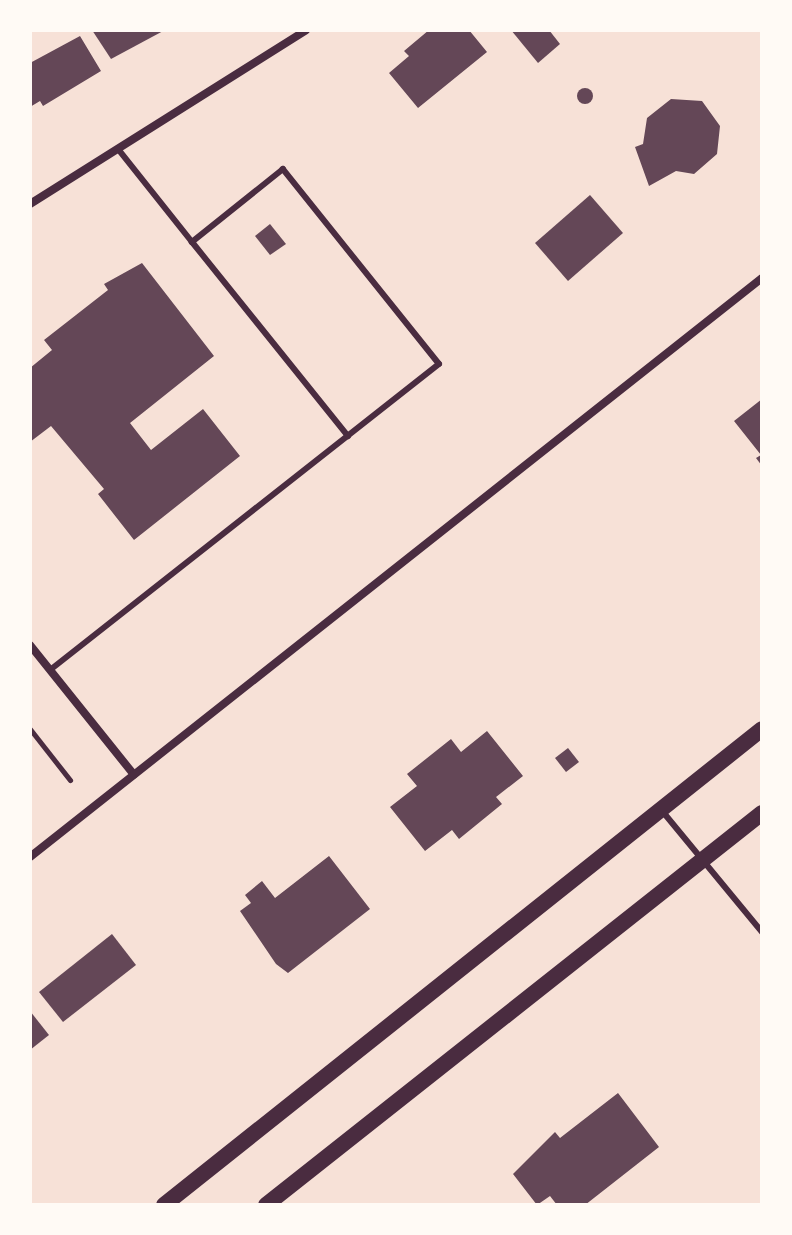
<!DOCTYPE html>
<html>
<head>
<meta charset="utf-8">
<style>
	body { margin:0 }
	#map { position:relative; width:792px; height:1235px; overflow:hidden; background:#f7e1d7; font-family:Cabin,sans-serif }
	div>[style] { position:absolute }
	.building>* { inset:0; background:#644757 }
	.round { border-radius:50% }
	.path>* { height:5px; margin:-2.5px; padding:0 2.5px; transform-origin:2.5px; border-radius:2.5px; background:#4a2c40 }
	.service>* { height:6px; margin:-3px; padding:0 3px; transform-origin:3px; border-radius:3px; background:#4a2c40 }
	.minor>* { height:8px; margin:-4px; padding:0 4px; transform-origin:4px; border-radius:4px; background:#4a2c40 }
	.secondary>* { height:16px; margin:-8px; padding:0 8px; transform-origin:8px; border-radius:8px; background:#4a2c40 }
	span { translate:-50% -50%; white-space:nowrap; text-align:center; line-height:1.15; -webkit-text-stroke:8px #fffaf5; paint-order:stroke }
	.frame { position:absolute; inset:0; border:32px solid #fffaf5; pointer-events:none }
</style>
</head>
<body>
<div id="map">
	<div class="building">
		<div style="clip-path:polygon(92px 30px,165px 30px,111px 59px)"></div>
		<div style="clip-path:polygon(429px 30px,469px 30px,487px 52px,418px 108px,389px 73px,409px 56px,404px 51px)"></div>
		<div style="clip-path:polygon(511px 30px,549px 30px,560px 44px,538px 63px)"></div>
		<div style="clip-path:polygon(80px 36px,101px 71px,43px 106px,40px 101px,30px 107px,30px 63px)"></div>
		<div class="round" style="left:577px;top:88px;width:16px;height:16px"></div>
		<div style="clip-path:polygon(671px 99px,702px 101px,720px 126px,717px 154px,694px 174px,676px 171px,649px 186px,635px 147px,643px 144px,647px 118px)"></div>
		<div style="clip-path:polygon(590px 195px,623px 233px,568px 281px,535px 243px)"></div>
		<div style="clip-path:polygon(270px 224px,286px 244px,270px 255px,255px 236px)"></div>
		<div style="clip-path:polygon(142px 263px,214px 356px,130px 423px,151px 450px,203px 409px,240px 456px,134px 540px,98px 494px,104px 489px,51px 426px,30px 442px,30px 368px,52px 350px,44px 340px,108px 290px,104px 284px)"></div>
		<div style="clip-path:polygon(762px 399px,762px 466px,756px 458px,761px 455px,734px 421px)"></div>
		<div style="clip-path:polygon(487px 731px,523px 776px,496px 797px,502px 804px,459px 839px,452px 830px,425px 851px,390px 807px,417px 786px,407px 774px,451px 739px,461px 752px)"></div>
		<div style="clip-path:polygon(568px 748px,579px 762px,566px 772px,555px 758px)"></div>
		<div style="clip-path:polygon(329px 856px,370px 909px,288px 973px,276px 964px,240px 911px,251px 903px,245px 895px,262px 881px,275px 898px)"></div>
		<div style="clip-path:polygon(112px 934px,136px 965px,63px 1022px,39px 992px)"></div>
		<div style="clip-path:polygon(30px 1011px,49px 1035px,30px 1050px)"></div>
		<div style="clip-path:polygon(618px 1093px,659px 1147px,585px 1205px,557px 1205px,550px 1196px,537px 1205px,513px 1174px,555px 1132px,560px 1138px)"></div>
	</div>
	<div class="path">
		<div style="left:30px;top:729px;width:65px;rotate:51.9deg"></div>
	</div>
	<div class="service">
		<div style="left:192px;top:242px;width:249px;rotate:51.2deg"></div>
		<div style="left:50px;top:670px;width:495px;rotate:-38.2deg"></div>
		<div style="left:439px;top:364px;width:250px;rotate:-128.7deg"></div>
		<div style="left:283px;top:169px;width:117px;rotate:141.3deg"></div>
		<div style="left:192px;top:242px;width:119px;rotate:-128.5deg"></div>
		<div style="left:663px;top:812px;width:156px;rotate:50.5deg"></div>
	</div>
	<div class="minor">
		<div style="left:30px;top:204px;width:326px;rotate:-32.2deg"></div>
		<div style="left:30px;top:645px;width:166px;rotate:51.3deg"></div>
		<div style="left:30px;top:857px;width:933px;rotate:-38.34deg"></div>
	</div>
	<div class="secondary">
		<div style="left:164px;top:1205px;width:764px;rotate:-38.52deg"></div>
		<div style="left:266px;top:1205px;width:632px;rotate:-38.32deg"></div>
	</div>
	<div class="frame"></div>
</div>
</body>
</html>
